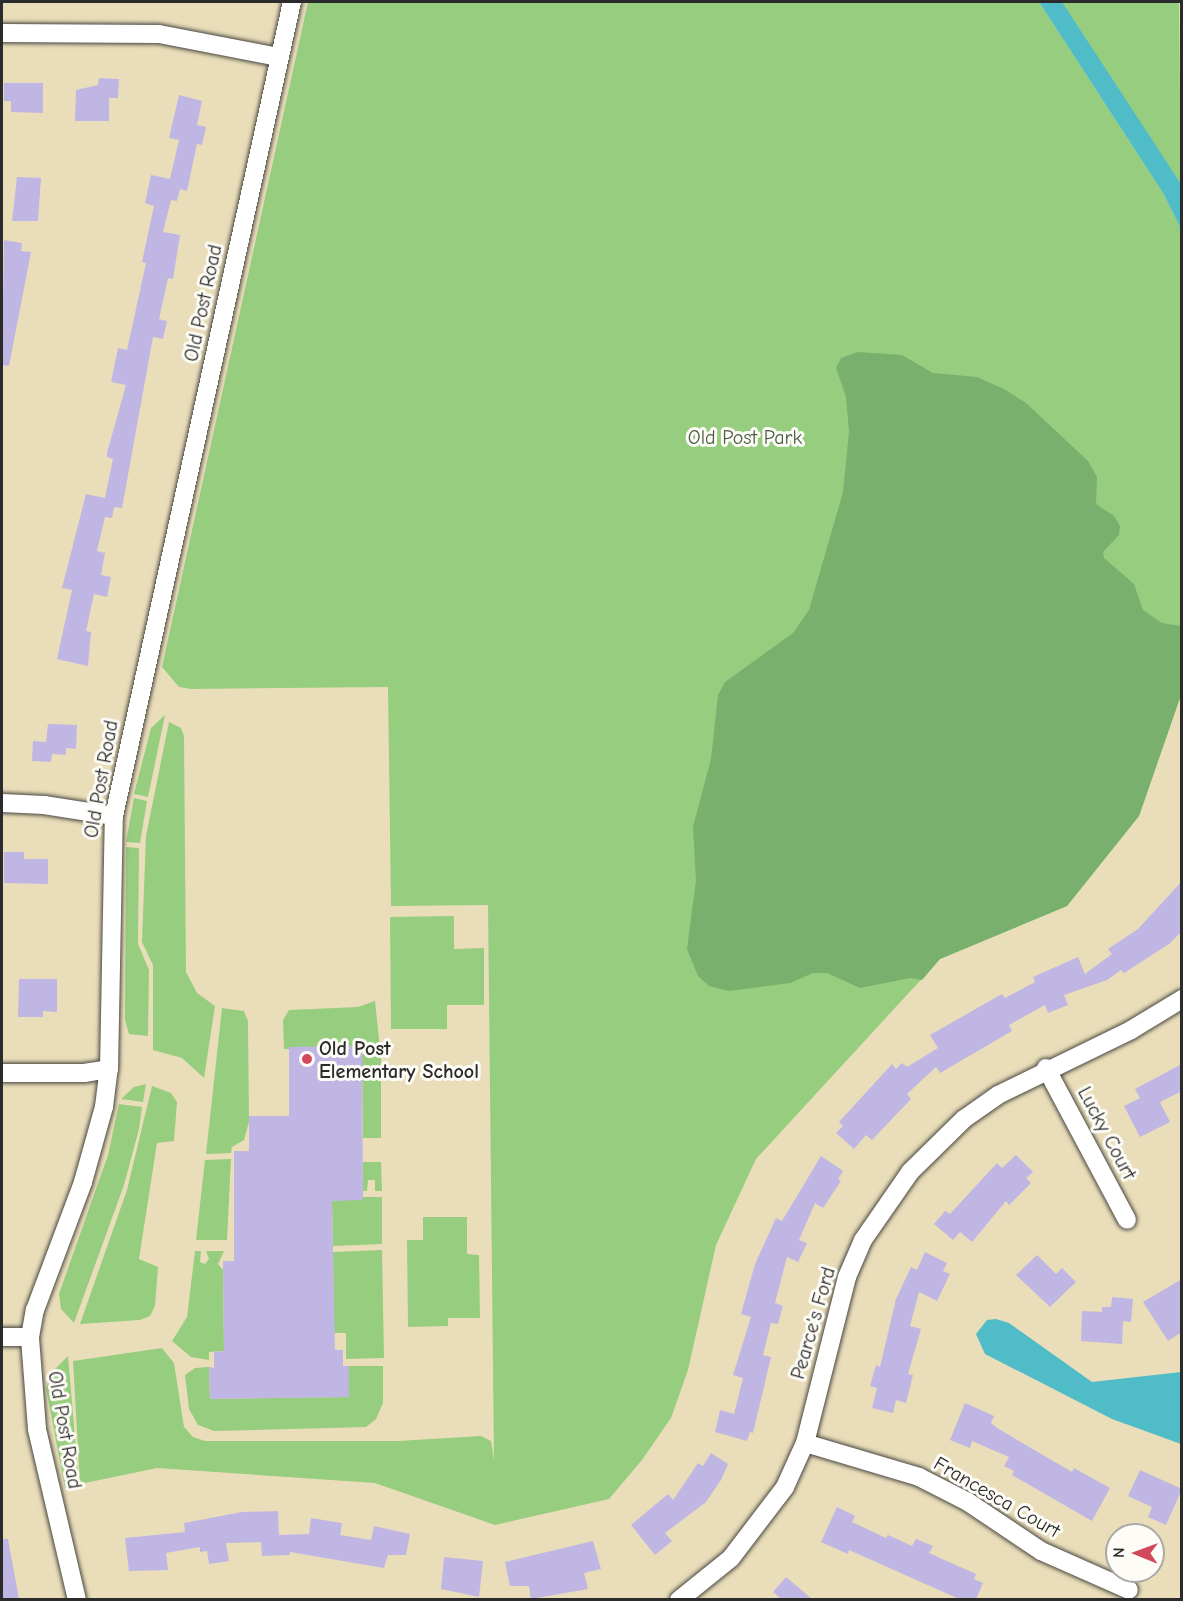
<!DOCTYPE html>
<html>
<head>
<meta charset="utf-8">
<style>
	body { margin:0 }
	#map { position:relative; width:1183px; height:1601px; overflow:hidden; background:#eadeba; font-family:"Comic Neue",sans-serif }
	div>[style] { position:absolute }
	.green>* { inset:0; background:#97cd7f }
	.forest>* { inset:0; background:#79b06e }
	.water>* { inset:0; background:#4fbcc8 }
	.building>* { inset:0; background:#bfb6e3 }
	.roads { filter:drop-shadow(0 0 2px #484640) drop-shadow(0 0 2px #484640) }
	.minor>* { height:18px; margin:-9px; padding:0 9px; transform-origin:9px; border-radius:9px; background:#fff }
	.dots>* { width:16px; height:16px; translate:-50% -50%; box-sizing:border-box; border:3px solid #fdfcf7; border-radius:50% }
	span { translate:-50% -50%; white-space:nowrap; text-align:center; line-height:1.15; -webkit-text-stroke:6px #fdfcf7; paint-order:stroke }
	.street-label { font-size:20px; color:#2b2b2b }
	.park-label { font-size:20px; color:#4b5c44 }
	.poi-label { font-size:20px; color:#2b2b2b; font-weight:700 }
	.left { translate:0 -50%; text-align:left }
	.frame { position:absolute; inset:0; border:3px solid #2b2b2b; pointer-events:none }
	.north { position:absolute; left:1105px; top:1523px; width:60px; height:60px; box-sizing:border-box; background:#fdfcf7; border:2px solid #a9a8a5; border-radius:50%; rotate:271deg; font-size:16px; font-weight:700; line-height:24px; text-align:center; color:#2b2b2b }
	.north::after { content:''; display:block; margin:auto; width:21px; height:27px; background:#d1495b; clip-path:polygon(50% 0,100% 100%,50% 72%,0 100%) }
</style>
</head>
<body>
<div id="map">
	<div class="green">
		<div style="clip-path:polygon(308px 2px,1039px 2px,1163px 193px,1181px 229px,1181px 695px,1139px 816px,1067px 906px,940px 959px,756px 1159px,716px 1245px,688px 1370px,671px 1418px,642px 1460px,609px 1499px,495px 1525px,375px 1483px,157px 1468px,80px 1484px,73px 1361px,162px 1348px,174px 1363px,184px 1427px,193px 1437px,205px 1441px,398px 1441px,481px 1436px,491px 1441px,494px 1460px,488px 905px,391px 906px,388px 687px,191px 689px,179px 687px,162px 667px)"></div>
		<div style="clip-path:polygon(1060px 2px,1179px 2px,1181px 184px,1129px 107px)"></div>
		<div style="clip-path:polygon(165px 715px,148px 797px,134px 794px,151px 728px)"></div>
		<div style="clip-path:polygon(169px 722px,181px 728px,184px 736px,186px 972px,197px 993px,215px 1006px,204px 1078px,182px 1058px,153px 1050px,153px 965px,142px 942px,146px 836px)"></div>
		<div style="clip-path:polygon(134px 798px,147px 801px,140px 843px,126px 842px)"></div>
		<div style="clip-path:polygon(126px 847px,139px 848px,138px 944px,149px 970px,148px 1036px,129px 1034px,125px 1020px)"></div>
		<div style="clip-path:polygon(454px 916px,454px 949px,484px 948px,484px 1005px,447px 1005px,447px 1029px,391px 1029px,390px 917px)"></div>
		<div style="clip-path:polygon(375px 1001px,380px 1049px,284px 1049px,283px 1020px,289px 1010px,358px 1007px)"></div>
		<div style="clip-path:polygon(222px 1008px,244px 1011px,248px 1021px,249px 1122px,244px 1140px,232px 1147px,231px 1153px,206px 1154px)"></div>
		<div style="clip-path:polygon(362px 1054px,381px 1054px,381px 1138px,363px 1138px)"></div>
		<div style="clip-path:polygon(146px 1084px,143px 1102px,121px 1099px,134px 1087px)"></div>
		<div style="clip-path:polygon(152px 1086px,171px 1093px,177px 1102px,174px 1141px,157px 1143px,139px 1259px,158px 1267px,155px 1306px,150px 1316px,140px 1320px,80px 1324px,127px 1190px)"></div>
		<div style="clip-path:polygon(119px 1104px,142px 1107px,139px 1129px,124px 1185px,74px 1323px,61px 1309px,59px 1294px,108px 1155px)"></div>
		<div style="clip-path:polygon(231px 1159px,227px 1240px,196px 1240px,205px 1160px)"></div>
		<div style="clip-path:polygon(363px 1162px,381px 1162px,382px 1191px,375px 1191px,375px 1180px,368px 1180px,367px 1191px,363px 1191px)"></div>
		<div style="clip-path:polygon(363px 1197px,382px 1197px,382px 1244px,333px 1246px,332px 1201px)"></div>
		<div style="clip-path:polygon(423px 1217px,467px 1217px,467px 1254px,479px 1255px,480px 1318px,448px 1318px,448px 1326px,408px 1327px,407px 1240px,423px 1240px)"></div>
		<div style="clip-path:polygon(382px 1250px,384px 1358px,346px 1359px,346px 1333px,334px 1333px,333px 1252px)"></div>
		<div style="clip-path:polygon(195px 1251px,201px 1251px,200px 1262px,205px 1264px,209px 1259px,206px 1251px,224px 1251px,218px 1264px,223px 1270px,224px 1351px,209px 1352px,209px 1360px,191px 1357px,172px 1341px,187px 1317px)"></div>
		<div style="clip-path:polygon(68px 1356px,78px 1473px,75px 1485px,65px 1488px,46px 1388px,52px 1372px)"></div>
		<div style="clip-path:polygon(349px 1366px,383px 1366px,383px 1403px,376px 1419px,366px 1427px,214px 1431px,198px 1425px,189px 1409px,185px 1375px,195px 1368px,209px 1367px,210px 1399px,349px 1397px)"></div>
	</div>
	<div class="forest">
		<div style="clip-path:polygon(858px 352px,902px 355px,933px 373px,977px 377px,1004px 389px,1026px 403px,1088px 461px,1097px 477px,1096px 504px,1114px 516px,1120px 526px,1119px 535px,1103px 552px,1104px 558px,1134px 584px,1143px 610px,1162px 623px,1181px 626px,1181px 695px,1139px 816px,1067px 906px,940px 959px,922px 980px,910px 978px,860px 988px,827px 973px,813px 973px,790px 983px,729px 991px,709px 986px,698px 976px,687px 949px,696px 880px,693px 827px,711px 759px,718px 695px,725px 682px,793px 633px,809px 610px,843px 492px,849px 432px,846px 397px,836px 368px,841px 358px)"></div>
	</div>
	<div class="water">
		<div style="clip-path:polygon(1039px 2px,1062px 2px,1181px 184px,1181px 229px,1163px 193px)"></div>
		<div style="clip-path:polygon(996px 1319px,1009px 1323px,1092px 1382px,1181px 1372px,1181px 1444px,1112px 1419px,985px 1354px,976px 1334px,987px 1320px)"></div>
	</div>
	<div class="building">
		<div style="clip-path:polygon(99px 78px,119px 79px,118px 98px,109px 98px,109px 121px,75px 121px,76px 90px,98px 85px)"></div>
		<div style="clip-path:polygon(4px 83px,43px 83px,43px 113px,11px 112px,11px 101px,4px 101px)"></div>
		<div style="clip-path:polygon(179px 95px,202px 101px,197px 125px,206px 127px,202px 145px,197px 144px,187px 191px,180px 189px,177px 201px,171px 200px,163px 232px,180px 235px,173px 279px,168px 278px,159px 319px,167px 321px,163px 339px,153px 337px,122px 508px,114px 507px,112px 518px,105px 517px,97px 551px,105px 553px,101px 575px,111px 577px,107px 597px,94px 594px,86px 631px,91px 632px,88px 666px,57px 659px,72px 590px,62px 588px,86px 494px,105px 498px,113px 459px,107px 457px,107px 453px,126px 385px,111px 382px,118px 348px,127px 350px,146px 263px,142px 262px,154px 206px,145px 203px,151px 175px,170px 179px,179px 140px,169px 138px)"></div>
		<div style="clip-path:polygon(17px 177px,41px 178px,38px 221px,12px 221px)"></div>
		<div style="clip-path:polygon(4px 240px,22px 243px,21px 251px,31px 252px,9px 366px,2px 365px)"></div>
		<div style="clip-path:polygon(48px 724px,77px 725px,76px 749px,66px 748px,66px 755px,52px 754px,51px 762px,32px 761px,33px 741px,46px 742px)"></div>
		<div style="clip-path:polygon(4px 852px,24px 852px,24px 859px,48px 859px,48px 884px,4px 883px)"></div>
		<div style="clip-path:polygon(1182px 881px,1182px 931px,1169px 944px,1124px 973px,1121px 970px,1107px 980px,1064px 995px,1068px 1005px,1048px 1013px,1045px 1005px,1009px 1025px,1012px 1031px,940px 1073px,936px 1067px,907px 1094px,911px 1099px,872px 1140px,866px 1135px,854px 1149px,836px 1133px,843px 1126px,839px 1122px,892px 1064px,896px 1069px,902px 1063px,907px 1067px,938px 1048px,930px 1035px,1002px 994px,1005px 998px,1035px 982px,1033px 977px,1078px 957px,1085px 974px,1112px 954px,1108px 949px,1138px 929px)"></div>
		<div style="clip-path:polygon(19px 979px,57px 979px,57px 1012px,43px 1011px,43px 1017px,18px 1017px)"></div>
		<div style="clip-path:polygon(362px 1046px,363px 1200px,332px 1201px,335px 1350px,343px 1350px,343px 1366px,349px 1366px,349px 1397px,210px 1399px,209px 1367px,214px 1368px,214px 1352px,224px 1351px,223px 1261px,234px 1261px,234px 1151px,249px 1151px,249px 1116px,289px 1116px,289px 1047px)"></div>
		<div style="clip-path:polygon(1182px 1064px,1182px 1091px,1160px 1102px,1170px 1122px,1140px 1137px,1124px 1106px,1140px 1098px,1135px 1089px)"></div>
		<div style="clip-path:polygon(1016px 1155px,1033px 1172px,1026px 1178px,1031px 1183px,1009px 1205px,1006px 1201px,972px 1242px,960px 1232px,953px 1240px,934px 1224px,945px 1211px,950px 1214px,997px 1163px,1002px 1168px)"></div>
		<div style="clip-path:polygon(821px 1156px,843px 1171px,838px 1179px,841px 1181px,823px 1208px,815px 1203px,799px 1240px,807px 1243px,798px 1262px,787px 1257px,775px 1303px,783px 1306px,778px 1324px,771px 1323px,763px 1355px,771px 1357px,753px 1433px,750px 1432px,747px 1441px,715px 1432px,720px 1410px,734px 1414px,743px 1378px,733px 1375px,751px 1317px,741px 1314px,755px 1264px,776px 1218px,782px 1221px)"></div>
		<div style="clip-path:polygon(925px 1252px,947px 1263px,943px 1271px,950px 1274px,937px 1301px,919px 1292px,910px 1326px,921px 1329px,908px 1374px,913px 1375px,906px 1403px,896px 1400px,893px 1413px,872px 1408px,877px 1388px,870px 1386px,876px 1365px,880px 1367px,896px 1299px,911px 1267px,917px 1270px)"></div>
		<div style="clip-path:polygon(1037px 1255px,1056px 1274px,1062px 1268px,1076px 1282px,1050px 1307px,1016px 1275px)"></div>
		<div style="clip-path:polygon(1182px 1279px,1182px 1332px,1168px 1341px,1143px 1302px)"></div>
		<div style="clip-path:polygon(1112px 1297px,1133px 1299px,1131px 1322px,1123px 1321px,1122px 1344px,1081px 1341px,1082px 1311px,1102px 1312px,1102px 1307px,1111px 1307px)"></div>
		<div style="clip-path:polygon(965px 1403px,994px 1416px,991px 1423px,997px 1428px,1072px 1472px,1074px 1468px,1110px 1488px,1092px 1521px,1012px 1475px,1014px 1471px,1004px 1466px,1009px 1457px,972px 1441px,970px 1448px,950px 1440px)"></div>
		<div style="clip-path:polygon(711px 1453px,728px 1464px,721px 1480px,706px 1502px,665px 1533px,672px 1541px,655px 1555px,631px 1525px,668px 1494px,673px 1500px,698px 1463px,703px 1466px)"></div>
		<div style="clip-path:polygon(1140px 1470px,1182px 1489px,1166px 1525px,1148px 1517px,1152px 1507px,1128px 1496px)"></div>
		<div style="clip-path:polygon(837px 1507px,855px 1516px,852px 1522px,886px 1538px,888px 1535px,912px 1546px,916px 1539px,933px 1546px,929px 1553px,976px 1574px,974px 1579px,983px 1583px,976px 1599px,959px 1599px,849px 1550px,848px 1554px,821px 1542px)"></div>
		<div style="clip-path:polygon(278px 1511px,279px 1535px,309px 1534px,311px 1518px,342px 1523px,340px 1535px,371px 1540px,374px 1526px,410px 1534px,406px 1555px,388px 1555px,384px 1568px,290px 1552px,290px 1555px,262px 1556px,261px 1542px,226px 1543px,229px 1561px,209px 1564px,207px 1551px,200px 1552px,200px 1547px,166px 1553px,168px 1570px,129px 1571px,125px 1538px,185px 1532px,184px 1523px,242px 1512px)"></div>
		<div style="clip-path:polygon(2px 1539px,8px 1539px,19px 1599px,2px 1599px)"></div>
		<div style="clip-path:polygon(593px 1541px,601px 1569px,584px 1573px,588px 1589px,531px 1599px,529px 1586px,510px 1586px,505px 1562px)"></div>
		<div style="clip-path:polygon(444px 1557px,483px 1561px,479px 1597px,441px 1589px)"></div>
		<div style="clip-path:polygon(786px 1577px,812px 1599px,781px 1599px,773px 1592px)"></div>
	</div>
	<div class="roads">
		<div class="minor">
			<div style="left:2px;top:33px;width:157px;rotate:0.4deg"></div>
			<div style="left:159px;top:34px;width:121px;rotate:10.9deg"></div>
			<div style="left:2px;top:803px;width:42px;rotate:2.7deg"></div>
			<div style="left:44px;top:805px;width:71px;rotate:8.9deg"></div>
			<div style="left:1046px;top:1068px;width:172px;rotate:61.9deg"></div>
			<div style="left:2px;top:1073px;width:82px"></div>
			<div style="left:84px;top:1073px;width:25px;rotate:-9deg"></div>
			<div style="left:2px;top:1337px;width:28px"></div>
			<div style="left:805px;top:1443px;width:119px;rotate:16.6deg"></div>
			<div style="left:919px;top:1477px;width:55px;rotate:27deg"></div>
			<div style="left:968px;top:1502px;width:88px;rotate:33.9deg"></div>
			<div style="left:1041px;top:1551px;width:96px;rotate:23.9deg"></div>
			<div style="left:77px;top:1600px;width:176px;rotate:-103.2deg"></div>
			<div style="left:37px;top:1429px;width:92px;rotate:-94.4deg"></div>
			<div style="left:30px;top:1337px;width:27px;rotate:-80deg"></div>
			<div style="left:35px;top:1310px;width:137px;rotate:-69.4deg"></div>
			<div style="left:83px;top:1182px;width:78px;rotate:-74.4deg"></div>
			<div style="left:104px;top:1107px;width:38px;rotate:-83deg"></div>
			<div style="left:109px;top:1069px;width:253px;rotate:-88.9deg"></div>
			<div style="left:114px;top:816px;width:833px;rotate:-77.67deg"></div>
			<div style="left:679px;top:1600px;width:67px;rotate:-38.9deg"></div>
			<div style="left:731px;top:1558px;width:89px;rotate:-52.7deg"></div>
			<div style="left:785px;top:1487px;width:48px;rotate:-65.6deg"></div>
			<div style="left:805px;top:1443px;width:171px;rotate:-75.8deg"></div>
			<div style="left:847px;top:1277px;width:40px;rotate:-66.6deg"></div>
			<div style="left:863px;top:1240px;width:83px;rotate:-55.3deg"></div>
			<div style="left:910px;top:1172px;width:76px;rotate:-44.5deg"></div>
			<div style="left:964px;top:1119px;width:42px;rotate:-35.2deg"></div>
			<div style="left:998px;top:1095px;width:148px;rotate:-26deg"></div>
			<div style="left:1131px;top:1030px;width:60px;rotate:-31.3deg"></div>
		</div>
	</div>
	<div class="dots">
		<div style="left:307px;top:1059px;background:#d1495b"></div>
	</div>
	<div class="street-label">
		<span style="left:203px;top:303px;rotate:-78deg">Old Post Road</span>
		<span style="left:101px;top:779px;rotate:-80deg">Old Post Road</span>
		<span style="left:1107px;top:1133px;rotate:62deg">Lucky Court</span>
		<span style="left:813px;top:1323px;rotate:-74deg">Pearce's Ford</span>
		<span style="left:65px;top:1430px;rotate:80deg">Old Post Road</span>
		<span style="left:997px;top:1497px;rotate:30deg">Francesca Court</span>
	</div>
	<div class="park-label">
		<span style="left:745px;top:437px">Old Post Park</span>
	</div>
	<div class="poi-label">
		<span class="left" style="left:319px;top:1060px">Old Post<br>Elementary School</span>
	</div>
	<div class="frame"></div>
	<div class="north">N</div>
</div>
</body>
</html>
